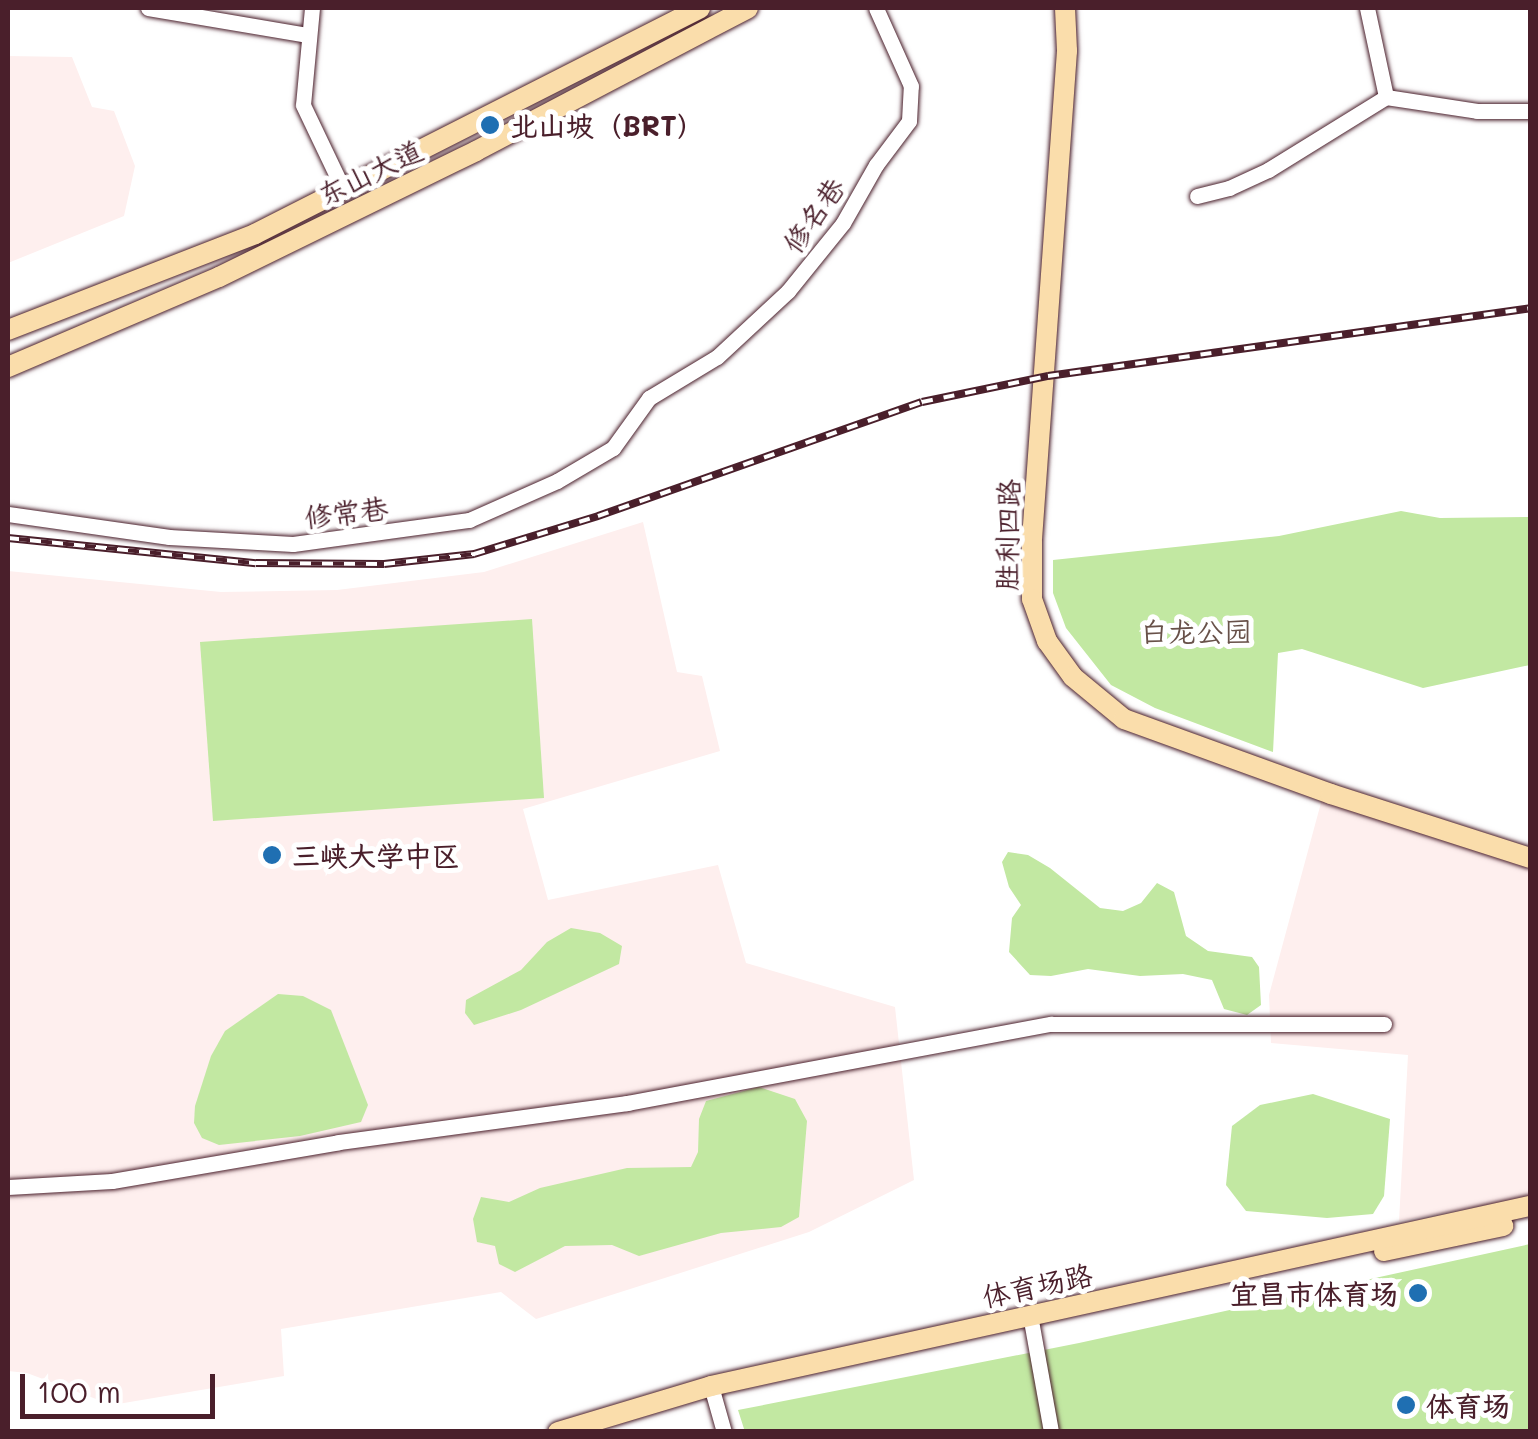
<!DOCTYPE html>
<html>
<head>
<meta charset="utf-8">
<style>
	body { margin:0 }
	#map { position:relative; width:1538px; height:1439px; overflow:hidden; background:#fff; font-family:Mali,"LXGW WenKai TC",sans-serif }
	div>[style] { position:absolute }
	.built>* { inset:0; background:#feefee }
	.green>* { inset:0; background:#c2e8a2 }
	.roads { filter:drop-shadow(0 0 2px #4a1f2b) drop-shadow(0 0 2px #4a1f2b) }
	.minor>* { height:15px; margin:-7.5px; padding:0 7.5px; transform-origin:7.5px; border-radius:7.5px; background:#fff }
	.major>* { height:20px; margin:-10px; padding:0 10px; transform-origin:10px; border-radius:10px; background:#faddab }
	.rail>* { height:8px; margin-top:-4px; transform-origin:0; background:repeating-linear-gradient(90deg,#fff 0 11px,#4a1f2b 0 22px); box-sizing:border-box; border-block:2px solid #4a1f2b }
	.dots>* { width:28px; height:28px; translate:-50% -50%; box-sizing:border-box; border:5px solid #fff; border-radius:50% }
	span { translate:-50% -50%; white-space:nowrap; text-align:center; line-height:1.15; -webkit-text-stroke:10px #fff; paint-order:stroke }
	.poi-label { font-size:28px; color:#4a1f2b; font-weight:700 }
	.left { translate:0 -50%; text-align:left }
	.right { translate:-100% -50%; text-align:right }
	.street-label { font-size:28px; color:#4a1f2b }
	.park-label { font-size:28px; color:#685149 }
	.frame { position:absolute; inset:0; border:10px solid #4a1f2b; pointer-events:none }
	.scale { position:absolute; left:20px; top:1374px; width:195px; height:45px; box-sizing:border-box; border:5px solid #4a1f2b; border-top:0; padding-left:12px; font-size:30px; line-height:35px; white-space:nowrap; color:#4a1f2b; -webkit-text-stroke:8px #fff; paint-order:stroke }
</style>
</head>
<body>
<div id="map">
	<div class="built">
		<div style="clip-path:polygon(8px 56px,72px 57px,92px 107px,114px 111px,135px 166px,124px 216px,8px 263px)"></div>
		<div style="clip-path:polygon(643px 522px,677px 672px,702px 676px,720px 751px,523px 809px,548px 900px,718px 865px,746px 963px,895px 1007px,914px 1180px,809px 1232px,536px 1319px,501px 1292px,281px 1329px,284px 1376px,112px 1405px,27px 1373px,8px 1371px,8px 571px,221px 592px,337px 590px,484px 572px)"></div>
		<div style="clip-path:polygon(1322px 799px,1530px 864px,1530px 1197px,1399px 1221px,1408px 1055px,1271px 1043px,1269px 995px)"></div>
	</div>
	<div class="green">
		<div style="clip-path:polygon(1401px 511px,1440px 518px,1530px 517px,1530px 665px,1423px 688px,1302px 649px,1278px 653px,1273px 752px,1155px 708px,1111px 685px,1066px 628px,1053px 593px,1053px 560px,1279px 536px)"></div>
		<div style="clip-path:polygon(532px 619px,544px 798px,213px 821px,200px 642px)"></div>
		<div style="clip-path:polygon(1008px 852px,1028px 855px,1050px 868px,1100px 908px,1123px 911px,1141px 903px,1157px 883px,1174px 892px,1186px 936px,1208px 951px,1252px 957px,1259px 967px,1261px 1005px,1247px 1015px,1224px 1009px,1212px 980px,1183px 974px,1140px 976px,1088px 969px,1051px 976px,1030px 975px,1009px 952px,1012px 918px,1021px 905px,1009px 887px,1002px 862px)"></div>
		<div style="clip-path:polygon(571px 928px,600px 933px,622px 946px,619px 964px,521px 1010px,474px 1025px,465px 1013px,466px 1000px,521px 970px,547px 942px)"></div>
		<div style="clip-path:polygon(278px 994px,303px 996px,331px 1010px,368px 1105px,361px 1122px,300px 1136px,219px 1145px,202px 1138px,194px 1123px,195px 1106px,211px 1056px,225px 1031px)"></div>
		<div style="clip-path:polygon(759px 1087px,795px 1099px,807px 1121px,799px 1217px,781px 1227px,721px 1233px,639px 1256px,612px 1245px,565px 1246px,515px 1272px,499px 1264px,495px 1246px,477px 1242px,473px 1219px,481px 1197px,509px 1202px,540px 1188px,627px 1168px,691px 1167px,698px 1152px,699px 1119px,706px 1101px)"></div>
		<div style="clip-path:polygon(1313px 1094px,1390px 1119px,1384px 1196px,1373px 1214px,1327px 1218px,1246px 1211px,1226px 1185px,1232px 1126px,1260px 1105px)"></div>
		<div style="clip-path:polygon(1530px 1244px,1530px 1431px,745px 1432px,738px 1410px,1079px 1343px)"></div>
	</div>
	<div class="roads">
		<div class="minor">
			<div style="left:148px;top:8px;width:161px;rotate:9.6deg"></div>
			<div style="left:312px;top:8px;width:97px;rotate:95.3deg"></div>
			<div style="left:303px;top:105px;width:93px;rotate:64.5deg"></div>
			<div style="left:1367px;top:8px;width:91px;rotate:77.9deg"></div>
			<div style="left:1197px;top:196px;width:33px;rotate:-14deg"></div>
			<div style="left:1229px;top:188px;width:43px;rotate:-24.8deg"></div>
			<div style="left:1268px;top:170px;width:139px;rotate:-31.7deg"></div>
			<div style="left:1386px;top:97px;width:92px;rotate:8.7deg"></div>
			<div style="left:1477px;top:111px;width:53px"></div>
			<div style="left:8px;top:514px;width:163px;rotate:8.1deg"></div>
			<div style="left:169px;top:537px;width:124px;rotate:3.2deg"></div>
			<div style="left:293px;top:544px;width:178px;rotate:-7.8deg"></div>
			<div style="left:469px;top:520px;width:96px;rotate:-23.9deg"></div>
			<div style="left:557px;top:481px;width:65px;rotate:-30.5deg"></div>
			<div style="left:613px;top:448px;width:62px;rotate:-54.2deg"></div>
			<div style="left:649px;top:398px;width:79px;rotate:-31.1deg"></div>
			<div style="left:717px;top:357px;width:97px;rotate:-42.9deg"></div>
			<div style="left:788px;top:291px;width:87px;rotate:-51deg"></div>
			<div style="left:843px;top:223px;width:67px;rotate:-60.4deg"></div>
			<div style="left:876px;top:165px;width:55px;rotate:-53.1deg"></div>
			<div style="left:909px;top:121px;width:35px;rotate:-87deg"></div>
			<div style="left:911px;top:86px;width:85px;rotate:-114.2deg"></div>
			<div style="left:8px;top:1187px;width:104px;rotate:-3.3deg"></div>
			<div style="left:112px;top:1181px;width:230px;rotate:-9.7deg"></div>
			<div style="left:339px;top:1142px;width:291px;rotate:-7.7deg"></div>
			<div style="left:627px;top:1103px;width:431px;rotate:-10.6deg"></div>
			<div style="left:1051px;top:1024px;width:333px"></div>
			<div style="left:1032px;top:1326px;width:108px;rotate:79.8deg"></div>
			<div style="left:711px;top:1386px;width:48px;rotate:74.2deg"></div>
		</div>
		<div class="major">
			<div style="left:1065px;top:8px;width:43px;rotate:87.3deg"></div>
			<div style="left:1067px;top:51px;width:491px;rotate:94.1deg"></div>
			<div style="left:1032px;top:541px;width:58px;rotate:90deg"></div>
			<div style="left:1032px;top:599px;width:45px;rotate:70.3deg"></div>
			<div style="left:1047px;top:641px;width:44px;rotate:54.2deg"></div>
			<div style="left:1073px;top:677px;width:66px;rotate:39.5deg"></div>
			<div style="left:1124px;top:719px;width:220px;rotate:19.9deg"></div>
			<div style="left:1331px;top:794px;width:209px;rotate:17.8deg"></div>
			<div style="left:8px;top:330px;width:265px;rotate:-21.2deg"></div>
			<div style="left:255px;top:234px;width:499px;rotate:-26.9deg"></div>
			<div style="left:8px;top:367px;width:229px;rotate:-23.1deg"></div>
			<div style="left:219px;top:277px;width:286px;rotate:-26.1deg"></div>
			<div style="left:476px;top:151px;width:307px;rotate:-27.7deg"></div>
			<div style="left:1384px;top:1251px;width:122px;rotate:-11.9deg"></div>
			<div style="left:558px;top:1432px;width:160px;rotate:-16.7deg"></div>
			<div style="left:711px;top:1386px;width:839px;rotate:-12.4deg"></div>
		</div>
	</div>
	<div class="rail">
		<div style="left:8px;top:538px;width:249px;rotate:5.8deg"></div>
		<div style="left:256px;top:563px;width:128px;rotate:0.4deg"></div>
		<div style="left:384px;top:564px;width:91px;rotate:-6.3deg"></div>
		<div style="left:474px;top:554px;width:130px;rotate:-17deg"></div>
		<div style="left:598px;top:516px;width:343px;rotate:-19.4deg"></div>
		<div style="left:922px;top:402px;width:129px;rotate:-11.7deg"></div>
		<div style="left:1048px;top:376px;width:487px;rotate:-8deg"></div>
	</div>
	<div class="dots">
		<div style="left:490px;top:125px;background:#1f6fb2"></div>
		<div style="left:272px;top:855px;background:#1f6fb2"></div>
		<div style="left:1418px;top:1293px;background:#1f6fb2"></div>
		<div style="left:1406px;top:1405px;background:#1f6fb2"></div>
	</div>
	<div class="poi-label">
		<span class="left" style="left:510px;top:125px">北山坡（BRT）</span>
		<span class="left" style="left:292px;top:855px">三峡大学中区</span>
		<span class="right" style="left:1398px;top:1293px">宜昌市体育场</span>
		<span class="left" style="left:1426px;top:1405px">体育场</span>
	</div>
	<div class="street-label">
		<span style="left:370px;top:172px;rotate:-26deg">东山大道</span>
		<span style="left:813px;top:215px;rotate:-55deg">修名巷</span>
		<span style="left:346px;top:512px;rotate:-7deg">修常巷</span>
		<span style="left:1007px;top:535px;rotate:-89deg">胜利四路</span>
		<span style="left:1037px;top:1285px;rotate:-12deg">体育场路</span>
	</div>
	<div class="park-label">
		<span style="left:1196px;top:631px">白龙公园</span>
	</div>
	<div class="frame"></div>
	<div class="scale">100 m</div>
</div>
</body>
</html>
